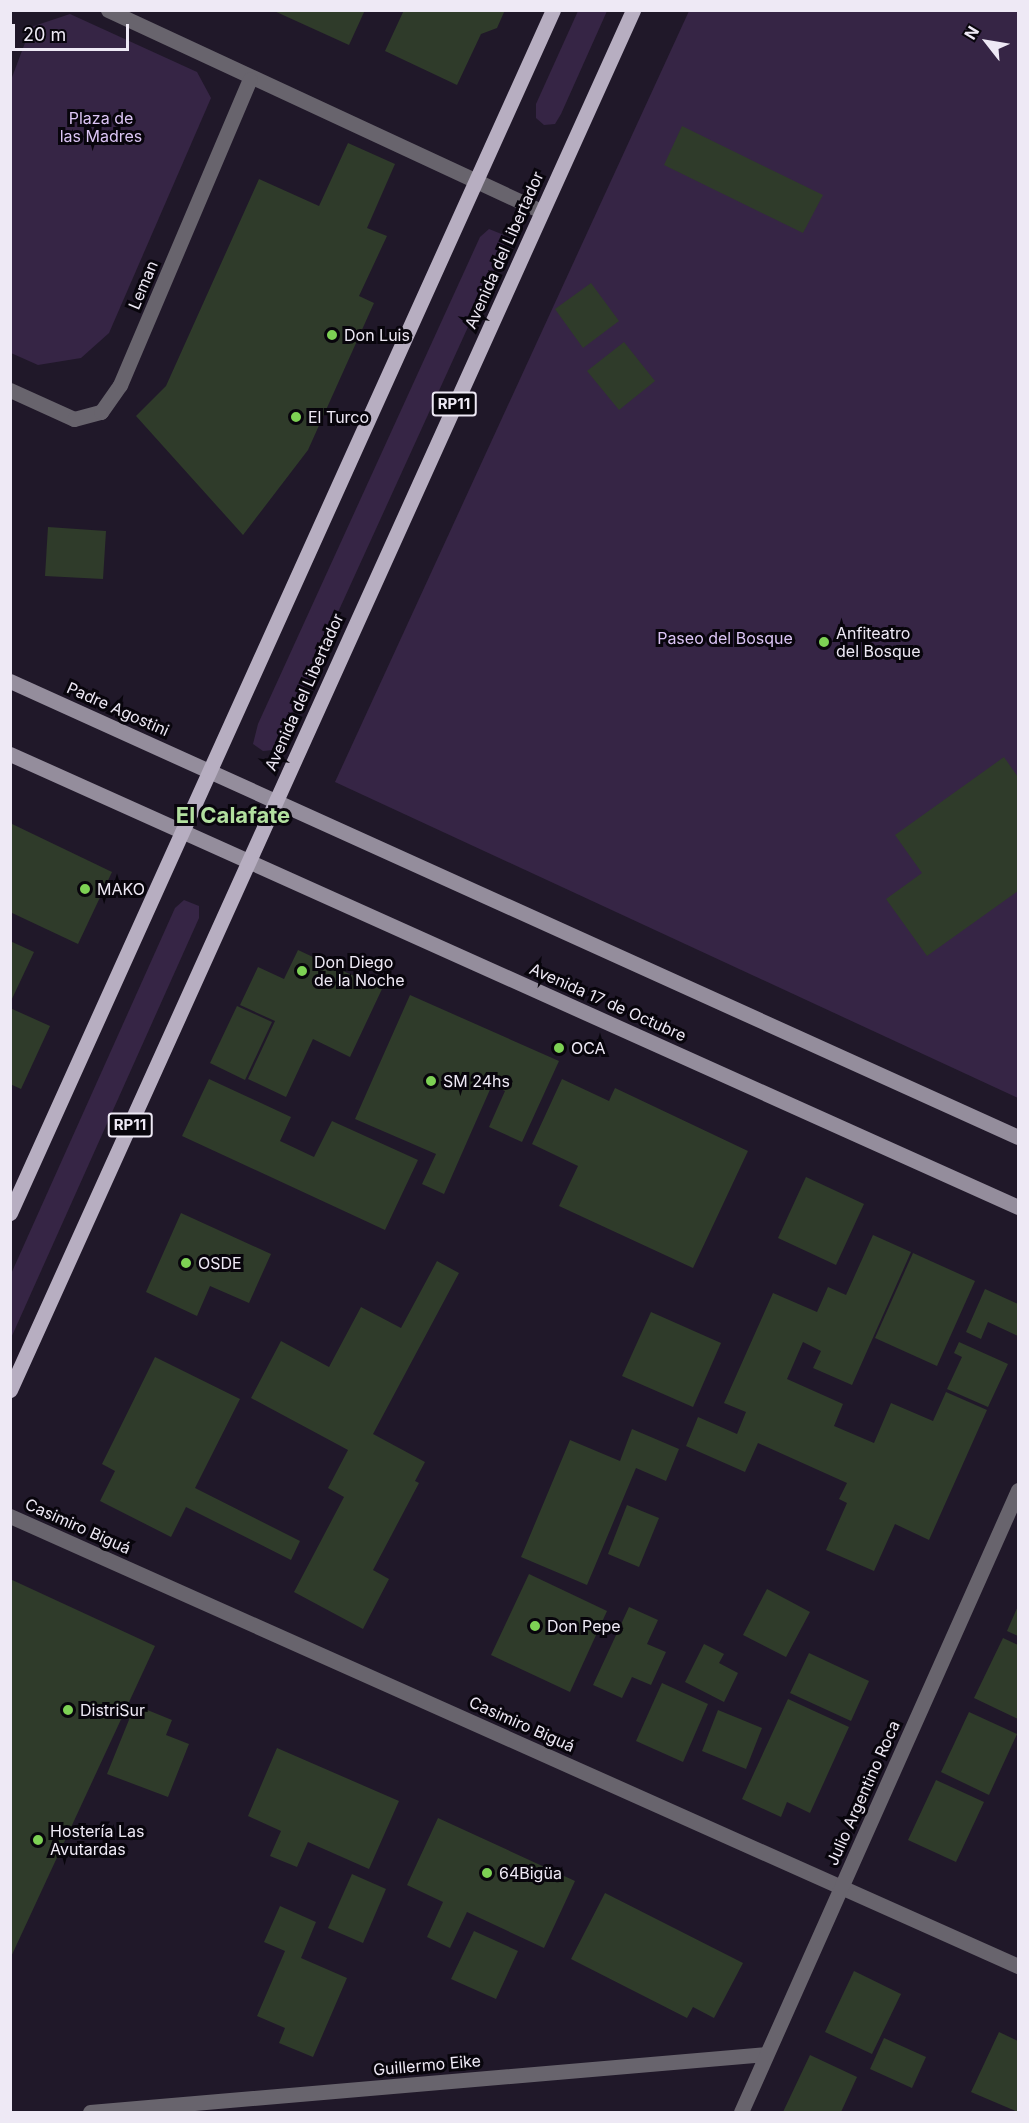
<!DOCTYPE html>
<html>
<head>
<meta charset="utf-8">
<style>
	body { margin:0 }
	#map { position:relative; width:1029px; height:2123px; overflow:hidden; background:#201829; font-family:Inter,sans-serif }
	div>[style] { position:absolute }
	.green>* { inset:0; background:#362545 }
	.building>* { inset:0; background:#2f3b2a }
	.street>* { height:15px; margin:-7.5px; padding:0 7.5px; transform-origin:7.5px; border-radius:7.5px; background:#68646d }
	.secondary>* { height:15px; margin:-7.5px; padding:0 7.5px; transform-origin:7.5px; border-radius:7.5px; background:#948d9c }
	.primary>* { height:15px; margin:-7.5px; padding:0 7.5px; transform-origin:7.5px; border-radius:7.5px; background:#b7aec1 }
	.dots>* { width:16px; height:16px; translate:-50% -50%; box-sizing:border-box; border:3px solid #08050c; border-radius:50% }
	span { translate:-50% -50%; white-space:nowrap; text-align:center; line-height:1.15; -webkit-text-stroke:6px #08050c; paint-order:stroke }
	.shield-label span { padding:2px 4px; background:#08050c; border:2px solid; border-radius:4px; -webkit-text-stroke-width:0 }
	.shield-label { font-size:15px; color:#eee9f5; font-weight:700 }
	.park-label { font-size:16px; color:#dcc5f5 }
	.street-label { font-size:16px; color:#eee9f5 }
	.poi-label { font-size:16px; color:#eee9f5 }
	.left { translate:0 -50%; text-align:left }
	.district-label { font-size:22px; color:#b2e09f; font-weight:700 }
	.frame { position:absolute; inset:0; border:12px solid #eee9f5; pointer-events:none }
	.north { position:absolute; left:957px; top:12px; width:60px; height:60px; -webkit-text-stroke:4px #08050c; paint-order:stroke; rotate:301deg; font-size:16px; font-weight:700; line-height:24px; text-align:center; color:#eee9f5 }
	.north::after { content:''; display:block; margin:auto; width:21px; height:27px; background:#eee9f5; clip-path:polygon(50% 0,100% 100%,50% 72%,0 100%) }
	.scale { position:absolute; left:12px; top:24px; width:117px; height:27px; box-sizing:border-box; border:3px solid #eee9f5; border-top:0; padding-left:8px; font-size:18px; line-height:21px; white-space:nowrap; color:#eee9f5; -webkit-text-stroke:4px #08050c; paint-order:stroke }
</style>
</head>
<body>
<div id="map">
	<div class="green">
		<div style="clip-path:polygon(578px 11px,607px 11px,561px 114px,555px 124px,544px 125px,536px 118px,536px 104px)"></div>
		<div style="clip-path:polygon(689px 11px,1018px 11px,1018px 1098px,335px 782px)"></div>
		<div style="clip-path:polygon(70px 14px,197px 72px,211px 98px,109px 333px,81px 358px,38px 365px,11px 353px,11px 80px,31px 27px)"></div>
		<div style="clip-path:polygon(489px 229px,504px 235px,504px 248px,282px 735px,273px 750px,263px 751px,253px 744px,258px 724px,480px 237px)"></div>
		<div style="clip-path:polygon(184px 900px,199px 906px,199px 918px,11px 1338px,11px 1274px,175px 908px)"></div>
	</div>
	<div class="building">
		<div style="clip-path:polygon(272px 10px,365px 10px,349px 45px)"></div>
		<div style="clip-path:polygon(404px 10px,505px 10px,497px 28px,481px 34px,457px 85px,385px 51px)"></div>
		<div style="clip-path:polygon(682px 126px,823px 195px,803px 233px,664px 165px)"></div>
		<div style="clip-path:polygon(348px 143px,395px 164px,367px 228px,387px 236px,359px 296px,374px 303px,308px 450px,243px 535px,136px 416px,166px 386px,259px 179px,319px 206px)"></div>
		<div style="clip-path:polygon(591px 283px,619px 321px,583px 348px,555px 309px)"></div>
		<div style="clip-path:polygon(624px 342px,655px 381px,619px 410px,587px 371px)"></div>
		<div style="clip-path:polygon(48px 527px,106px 531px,103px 579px,45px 576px)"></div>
		<div style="clip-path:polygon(1004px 757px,1018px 777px,1018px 891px,927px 956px,886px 899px,922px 873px,895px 835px)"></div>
		<div style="clip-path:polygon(10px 823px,112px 872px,78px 944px,10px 912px)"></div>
		<div style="clip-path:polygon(10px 941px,34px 952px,10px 1003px)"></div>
		<div style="clip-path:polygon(298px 950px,382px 989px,350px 1057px,313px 1039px,286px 1097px,248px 1079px,275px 1021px,240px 1005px,258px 967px,284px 979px)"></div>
		<div style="clip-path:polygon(410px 995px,559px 1061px,522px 1142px,489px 1127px,505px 1091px,492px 1085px,444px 1194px,422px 1184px,436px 1154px,355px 1119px)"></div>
		<div style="clip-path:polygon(237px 1006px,272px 1022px,245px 1080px,210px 1063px)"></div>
		<div style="clip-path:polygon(10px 1008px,50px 1026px,21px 1089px,10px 1084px)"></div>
		<div style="clip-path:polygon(209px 1079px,291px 1117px,280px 1141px,314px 1157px,332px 1121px,418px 1160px,385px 1230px,182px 1136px)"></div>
		<div style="clip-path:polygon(562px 1079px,609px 1101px,615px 1088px,748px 1151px,693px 1268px,559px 1206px,578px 1166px,532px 1144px)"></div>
		<div style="clip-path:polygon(806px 1177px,864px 1204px,836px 1265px,778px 1238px)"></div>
		<div style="clip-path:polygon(181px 1213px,271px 1254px,249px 1303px,210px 1286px,197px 1316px,146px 1292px)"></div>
		<div style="clip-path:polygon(873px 1235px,911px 1252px,852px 1385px,813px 1368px,821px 1351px,803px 1342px,787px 1379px,843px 1404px,834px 1426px,874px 1443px,891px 1403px,933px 1421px,946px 1392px,987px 1410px,929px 1540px,895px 1524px,874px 1571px,826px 1550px,847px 1503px,839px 1499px,847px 1483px,758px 1443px,745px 1472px,686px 1446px,698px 1417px,737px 1434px,746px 1412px,724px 1403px,773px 1293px,817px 1312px,828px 1287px,846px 1295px)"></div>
		<div style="clip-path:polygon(913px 1253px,975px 1281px,937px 1366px,875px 1338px)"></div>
		<div style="clip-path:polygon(437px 1261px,459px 1273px,373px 1434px,425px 1462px,415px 1481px,419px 1483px,373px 1570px,389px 1579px,363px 1629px,294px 1592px,344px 1497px,328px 1488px,348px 1450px,251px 1398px,281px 1341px,329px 1367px,361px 1307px,401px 1328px)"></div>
		<div style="clip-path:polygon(985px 1289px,1018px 1304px,1018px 1336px,988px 1322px,981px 1339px,966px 1332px)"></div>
		<div style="clip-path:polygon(651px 1312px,721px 1343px,693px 1407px,622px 1376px)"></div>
		<div style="clip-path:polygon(959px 1342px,1008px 1364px,988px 1407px,947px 1389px,962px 1357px,954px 1353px)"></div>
		<div style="clip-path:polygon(155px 1357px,240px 1399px,195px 1488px,300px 1541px,291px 1560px,186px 1507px,171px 1537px,100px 1501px,115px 1471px,102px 1464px)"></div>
		<div style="clip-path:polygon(632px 1429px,679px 1449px,666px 1481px,636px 1468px,587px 1585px,521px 1557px,570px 1440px,620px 1461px)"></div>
		<div style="clip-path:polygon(627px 1505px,659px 1518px,639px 1567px,608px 1554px)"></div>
		<div style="clip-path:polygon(529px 1574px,607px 1611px,570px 1692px,491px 1655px)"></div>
		<div style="clip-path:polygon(10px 1579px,155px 1646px,10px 1959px)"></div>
		<div style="clip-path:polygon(767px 1589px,810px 1612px,786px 1657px,743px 1635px)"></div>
		<div style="clip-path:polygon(1018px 1606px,1018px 1636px,1007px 1631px)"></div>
		<div style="clip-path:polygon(629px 1607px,658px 1620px,647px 1644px,666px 1652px,651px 1685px,632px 1677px,622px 1698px,593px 1685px)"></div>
		<div style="clip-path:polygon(1003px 1638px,1018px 1645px,1018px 1719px,974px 1698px)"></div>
		<div style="clip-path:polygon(704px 1644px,724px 1654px,719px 1663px,738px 1673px,724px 1702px,685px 1682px)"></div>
		<div style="clip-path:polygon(809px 1653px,869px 1681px,851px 1721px,790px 1693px)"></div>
		<div style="clip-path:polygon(662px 1683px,708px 1704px,683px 1762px,636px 1741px)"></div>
		<div style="clip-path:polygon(788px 1699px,849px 1727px,810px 1813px,787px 1802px,781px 1817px,742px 1799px)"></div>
		<div style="clip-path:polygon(135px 1705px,172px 1720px,166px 1735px,189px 1744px,168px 1797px,107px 1774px)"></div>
		<div style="clip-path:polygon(718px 1710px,762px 1728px,746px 1769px,702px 1751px)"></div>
		<div style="clip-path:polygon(969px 1712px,1017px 1734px,989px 1795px,941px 1772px)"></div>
		<div style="clip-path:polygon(277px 1748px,399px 1801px,369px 1869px,308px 1842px,297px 1867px,270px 1856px,281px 1831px,248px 1816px)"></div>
		<div style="clip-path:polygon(936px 1780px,984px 1802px,956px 1862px,908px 1840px)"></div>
		<div style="clip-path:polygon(438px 1818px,575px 1881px,544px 1948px,467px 1912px,450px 1948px,427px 1937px,443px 1902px,407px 1885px)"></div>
		<div style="clip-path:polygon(352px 1874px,386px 1889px,363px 1943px,328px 1928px)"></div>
		<div style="clip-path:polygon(605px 1893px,743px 1963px,714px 2018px,693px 2007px,687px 2018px,571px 1959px)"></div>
		<div style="clip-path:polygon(280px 1906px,316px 1922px,301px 1958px,347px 1978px,313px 2057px,279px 2043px,285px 2028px,257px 2016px,285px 1951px,264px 1942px)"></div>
		<div style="clip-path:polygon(474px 1931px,518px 1951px,496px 1999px,451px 1979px)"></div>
		<div style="clip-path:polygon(854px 1971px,901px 1994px,872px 2054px,825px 2032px)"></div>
		<div style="clip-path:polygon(999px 2032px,1018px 2041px,1018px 2112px,971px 2092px)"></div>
		<div style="clip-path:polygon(884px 2038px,926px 2057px,912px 2088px,870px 2069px)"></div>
		<div style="clip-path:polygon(810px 2055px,857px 2077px,841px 2112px,783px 2112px)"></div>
	</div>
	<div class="street">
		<div style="left:108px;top:10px;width:478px;rotate:24.9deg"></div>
		<div style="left:10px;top:390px;width:70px;rotate:24.4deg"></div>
		<div style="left:74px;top:419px;width:28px;rotate:-15deg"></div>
		<div style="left:101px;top:412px;width:33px;rotate:-55deg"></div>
		<div style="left:120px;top:385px;width:332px;rotate:-67deg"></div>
		<div style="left:10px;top:1516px;width:1104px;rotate:24.06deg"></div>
		<div style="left:90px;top:2112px;width:678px;rotate:-4.9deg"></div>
		<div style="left:741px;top:2112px;width:681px;rotate:-65.99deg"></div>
	</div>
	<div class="secondary">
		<div style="left:10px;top:681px;width:1106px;rotate:24.34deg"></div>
		<div style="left:10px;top:754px;width:1105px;rotate:24.2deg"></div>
	</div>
	<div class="primary">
		<div style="left:10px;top:1213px;width:1320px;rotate:-65.71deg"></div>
		<div style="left:10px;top:1390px;width:1514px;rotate:-65.7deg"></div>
	</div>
	<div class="dots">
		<div style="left:332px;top:335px;background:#7dd154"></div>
		<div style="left:296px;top:417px;background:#7dd154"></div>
		<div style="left:824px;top:642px;background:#7dd154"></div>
		<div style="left:85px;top:889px;background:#7dd154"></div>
		<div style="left:302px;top:971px;background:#7dd154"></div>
		<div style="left:559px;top:1048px;background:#7dd154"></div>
		<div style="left:431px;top:1081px;background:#7dd154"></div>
		<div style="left:186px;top:1263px;background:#7dd154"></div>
		<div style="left:535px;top:1626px;background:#7dd154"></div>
		<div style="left:68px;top:1710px;background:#7dd154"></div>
		<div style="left:38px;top:1840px;background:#7dd154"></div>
		<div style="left:487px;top:1873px;background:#7dd154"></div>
	</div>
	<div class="shield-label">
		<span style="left:454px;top:404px">RP11</span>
		<span style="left:130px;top:1125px">RP11</span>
	</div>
	<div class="park-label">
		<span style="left:101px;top:127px">Plaza de<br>las Madres</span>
		<span style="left:725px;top:638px">Paseo del Bosque</span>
	</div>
	<div class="street-label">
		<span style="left:504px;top:250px;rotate:-66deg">Avenida del Libertador</span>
		<span style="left:143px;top:285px;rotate:-67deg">Leman</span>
		<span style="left:304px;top:692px;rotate:-66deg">Avenida del Libertador</span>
		<span style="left:118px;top:709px;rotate:24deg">Padre Agostini</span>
		<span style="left:608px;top:1002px;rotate:24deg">Avenida 17 de Octubre</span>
		<span style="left:78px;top:1526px;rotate:24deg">Casimiro Biguá</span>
		<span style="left:522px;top:1724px;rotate:24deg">Casimiro Biguá</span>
		<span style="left:863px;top:1793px;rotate:-66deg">Julio Argentino Roca</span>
		<span style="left:427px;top:2065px;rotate:-5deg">Guillermo Eike</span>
	</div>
	<div class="poi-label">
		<span class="left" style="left:344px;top:335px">Don Luis</span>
		<span class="left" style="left:308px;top:417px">El Turco</span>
		<span class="left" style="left:836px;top:642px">Anfiteatro<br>del Bosque</span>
		<span class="left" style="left:97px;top:889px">MAKO</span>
		<span class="left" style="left:314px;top:971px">Don Diego<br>de la Noche</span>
		<span class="left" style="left:571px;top:1048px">OCA</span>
		<span class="left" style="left:443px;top:1081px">SM 24hs</span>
		<span class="left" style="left:198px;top:1263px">OSDE</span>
		<span class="left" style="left:547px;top:1626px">Don Pepe</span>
		<span class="left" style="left:80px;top:1710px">DistriSur</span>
		<span class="left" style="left:50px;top:1840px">Hostería Las<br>Avutardas</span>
		<span class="left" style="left:499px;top:1873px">64Bigüa</span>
	</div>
	<div class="district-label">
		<span style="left:233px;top:816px">El Calafate</span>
	</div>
	<div class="frame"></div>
	<div class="north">N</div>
	<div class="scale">20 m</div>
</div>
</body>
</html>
